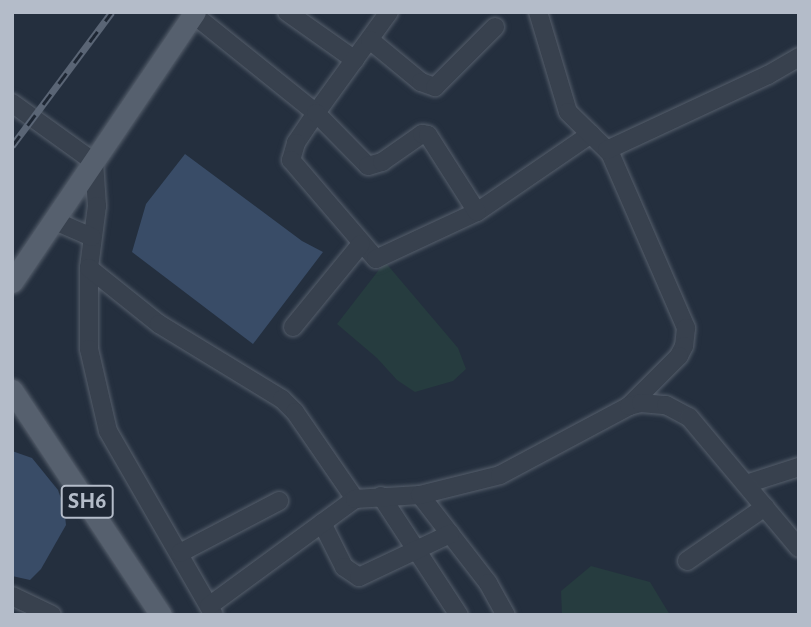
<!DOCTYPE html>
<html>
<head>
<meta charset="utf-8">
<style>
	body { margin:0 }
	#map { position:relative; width:811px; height:627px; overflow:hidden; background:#242f3e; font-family:"Alegreya Sans",sans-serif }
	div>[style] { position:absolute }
	.green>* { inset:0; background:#263c3f }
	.water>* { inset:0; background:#394c67 }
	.roads { filter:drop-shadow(0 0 2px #565f6c) drop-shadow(0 0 2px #565f6c) }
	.minor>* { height:18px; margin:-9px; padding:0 9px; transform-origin:9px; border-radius:9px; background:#38414e }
	.major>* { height:21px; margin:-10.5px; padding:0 10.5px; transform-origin:10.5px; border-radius:10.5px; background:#56606e }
	.rail>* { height:7px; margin-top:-3.5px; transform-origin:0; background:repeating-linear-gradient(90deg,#1d2633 0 13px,#5a6575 0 26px); box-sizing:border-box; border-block:2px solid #5a6575 }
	span { translate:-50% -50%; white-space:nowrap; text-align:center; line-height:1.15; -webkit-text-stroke:6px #1d2633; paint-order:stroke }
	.shield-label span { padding:2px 5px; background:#1d2633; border:2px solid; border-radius:5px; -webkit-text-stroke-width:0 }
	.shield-label { font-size:23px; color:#b4bcc9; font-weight:700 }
	.frame { position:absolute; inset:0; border:14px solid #b4bcc9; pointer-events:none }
</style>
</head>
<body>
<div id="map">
	<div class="green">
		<div style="clip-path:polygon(385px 262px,458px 348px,466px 369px,453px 381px,415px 392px,397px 380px,377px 358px,337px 324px)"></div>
		<div style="clip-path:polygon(591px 566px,650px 582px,670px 615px,562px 615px,561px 591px)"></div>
	</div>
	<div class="water">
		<div style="clip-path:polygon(185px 154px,302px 241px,323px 252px,253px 344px,132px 252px,146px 204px)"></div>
		<div style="clip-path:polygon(12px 451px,32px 458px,58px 490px,64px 507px,66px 525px,41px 569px,30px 580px,12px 576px)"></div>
	</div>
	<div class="roads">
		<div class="minor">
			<div style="left:287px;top:12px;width:83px;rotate:35.2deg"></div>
			<div style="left:389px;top:12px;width:125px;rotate:125.9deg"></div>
			<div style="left:316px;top:113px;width:36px;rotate:124deg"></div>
			<div style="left:296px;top:143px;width:18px;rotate:106deg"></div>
			<div style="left:291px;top:160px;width:130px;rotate:49.4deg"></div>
			<div style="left:376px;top:259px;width:111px;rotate:-25deg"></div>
			<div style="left:477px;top:212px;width:138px;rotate:-34.4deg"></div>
			<div style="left:538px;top:12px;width:104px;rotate:73.3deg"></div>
			<div style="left:568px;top:112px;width:59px;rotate:44.3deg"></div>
			<div style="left:610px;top:153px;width:191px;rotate:66.5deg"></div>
			<div style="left:686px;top:328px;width:18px;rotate:96deg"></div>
			<div style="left:684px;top:346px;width:11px;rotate:117deg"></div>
			<div style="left:679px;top:356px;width:71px;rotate:135deg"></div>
			<div style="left:193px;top:14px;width:158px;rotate:38.8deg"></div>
			<div style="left:316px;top:113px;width:74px;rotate:45.5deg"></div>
			<div style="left:368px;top:166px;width:15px;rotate:-16deg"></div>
			<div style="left:382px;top:162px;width:49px;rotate:-35deg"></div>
			<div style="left:422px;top:134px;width:6px;rotate:9deg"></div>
			<div style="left:428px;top:135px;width:91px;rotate:57.5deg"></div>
			<div style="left:370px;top:40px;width:66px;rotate:39.5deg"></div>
			<div style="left:421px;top:82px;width:15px;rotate:20deg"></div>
			<div style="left:435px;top:87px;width:85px;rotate:-45deg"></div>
			<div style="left:12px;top:103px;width:101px;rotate:35.7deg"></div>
			<div style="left:94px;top:162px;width:44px;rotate:86.1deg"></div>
			<div style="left:97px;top:206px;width:63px;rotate:97.4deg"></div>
			<div style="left:89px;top:268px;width:81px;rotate:90deg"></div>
			<div style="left:89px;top:349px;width:84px;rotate:77deg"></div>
			<div style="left:108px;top:431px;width:212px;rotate:60.1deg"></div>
			<div style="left:607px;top:150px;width:178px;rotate:-25deg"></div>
			<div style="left:768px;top:75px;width:36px;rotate:-30deg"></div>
			<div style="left:55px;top:221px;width:40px;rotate:23.4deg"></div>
			<div style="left:89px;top:268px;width:90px;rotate:38.7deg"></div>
			<div style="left:159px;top:324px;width:144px;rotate:31.4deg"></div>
			<div style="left:282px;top:399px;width:18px;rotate:45deg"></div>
			<div style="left:295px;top:412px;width:106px;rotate:55.4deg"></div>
			<div style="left:293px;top:327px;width:107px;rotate:-50.7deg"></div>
			<div style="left:746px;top:484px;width:56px;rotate:-17.8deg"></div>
			<div style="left:420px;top:495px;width:111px;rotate:52.3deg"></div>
			<div style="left:488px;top:583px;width:37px;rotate:61deg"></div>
			<div style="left:381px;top:496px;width:142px;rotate:56.8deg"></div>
			<div style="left:322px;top:523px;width:49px;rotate:63.4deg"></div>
			<div style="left:344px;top:567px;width:18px;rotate:34deg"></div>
			<div style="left:359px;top:577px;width:101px;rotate:-25.3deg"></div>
			<div style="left:180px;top:553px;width:112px;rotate:-27.7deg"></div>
			<div style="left:687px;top:561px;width:95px;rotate:-34.7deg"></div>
			<div style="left:12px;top:596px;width:44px;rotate:25.4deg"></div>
			<div style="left:209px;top:606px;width:181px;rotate:-36.2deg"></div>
			<div style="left:355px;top:499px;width:65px;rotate:-3.5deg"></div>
			<div style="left:420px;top:495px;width:82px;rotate:-14deg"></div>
			<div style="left:500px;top:475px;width:146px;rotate:-28.1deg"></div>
			<div style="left:629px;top:406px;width:12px;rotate:-14deg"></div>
			<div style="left:641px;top:403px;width:25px;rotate:5deg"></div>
			<div style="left:666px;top:405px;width:26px;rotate:28deg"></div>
			<div style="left:689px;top:417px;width:171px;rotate:50deg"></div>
		</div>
		<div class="major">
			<div style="left:12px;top:282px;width:326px;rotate:-55.9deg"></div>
			<div style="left:12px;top:390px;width:270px;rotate:56.5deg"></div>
		</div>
	</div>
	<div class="rail">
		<div style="left:12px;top:146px;width:167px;rotate:-53.3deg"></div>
	</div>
	<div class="shield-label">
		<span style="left:87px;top:502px">SH6</span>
	</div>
	<div class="frame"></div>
</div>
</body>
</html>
